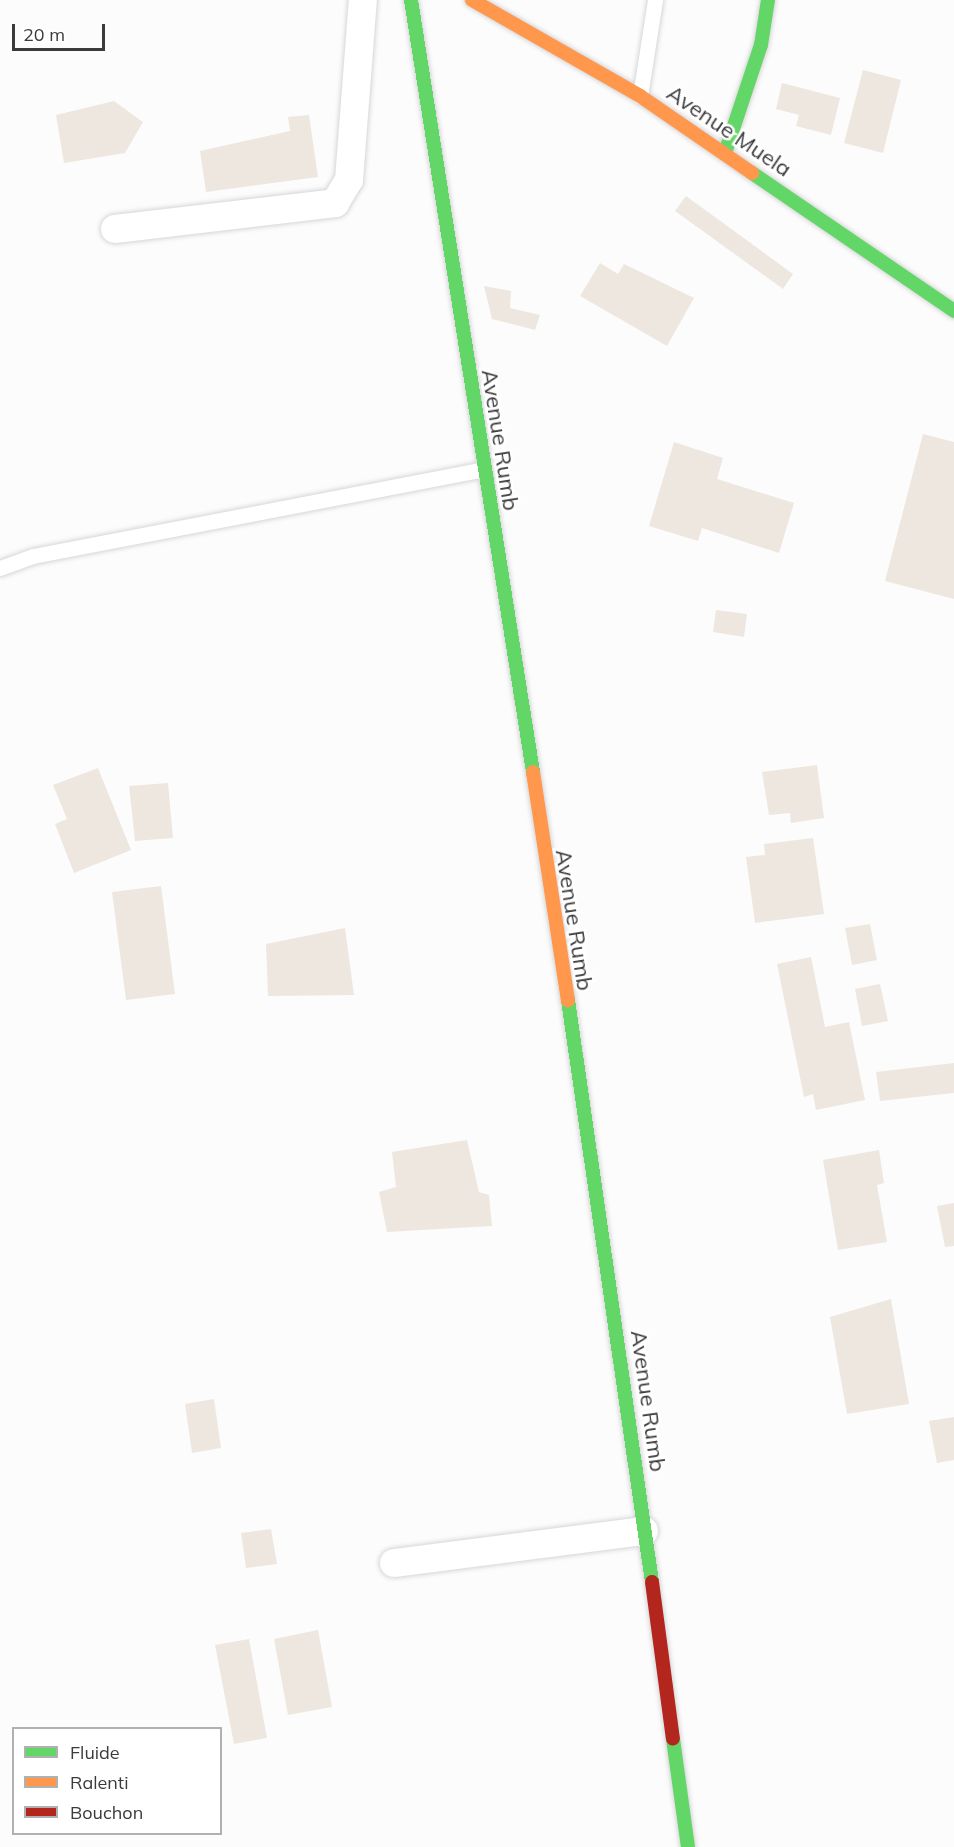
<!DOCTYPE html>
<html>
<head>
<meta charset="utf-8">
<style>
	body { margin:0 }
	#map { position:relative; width:954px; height:1847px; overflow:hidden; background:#fcfcfd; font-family:Mulish,sans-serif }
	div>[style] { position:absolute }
	.building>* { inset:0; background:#eee7df }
	.roads { filter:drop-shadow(0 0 2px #d7d7d9) drop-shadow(0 0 2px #d7d7d9) }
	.lane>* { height:15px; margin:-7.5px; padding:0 7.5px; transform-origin:7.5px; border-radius:7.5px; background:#fff }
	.street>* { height:28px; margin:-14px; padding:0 14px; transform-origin:14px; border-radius:14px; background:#fff }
	.fast>* { height:14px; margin:-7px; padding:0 7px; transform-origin:7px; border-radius:7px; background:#63d668 }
	.slow>* { height:14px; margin:-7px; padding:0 7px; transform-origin:7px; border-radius:7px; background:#ff974d }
	.jam>* { height:14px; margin:-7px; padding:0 7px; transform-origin:7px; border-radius:7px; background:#b3261e }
	span { translate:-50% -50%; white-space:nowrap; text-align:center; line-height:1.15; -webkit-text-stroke:5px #fff; paint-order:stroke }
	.street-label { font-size:22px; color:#3b3b3d }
	.legend { position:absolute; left:12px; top:1727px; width:210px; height:108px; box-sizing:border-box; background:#fff; border:2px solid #b1b1b1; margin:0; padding:8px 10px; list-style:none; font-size:18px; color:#3b3b3d }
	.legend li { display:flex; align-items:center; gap:12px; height:30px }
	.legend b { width:30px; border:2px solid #b1b1b1 }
	.scale { position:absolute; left:12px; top:24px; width:93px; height:27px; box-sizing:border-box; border:3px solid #3b3b3d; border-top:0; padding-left:8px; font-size:18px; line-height:21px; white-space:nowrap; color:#3b3b3d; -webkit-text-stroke:4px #fff; paint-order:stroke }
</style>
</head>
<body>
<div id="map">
	<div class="building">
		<div style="clip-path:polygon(863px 70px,901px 80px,883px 153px,844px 143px)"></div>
		<div style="clip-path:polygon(782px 83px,840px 98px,831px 135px,796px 126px,799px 115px,776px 109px)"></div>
		<div style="clip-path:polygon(114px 101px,143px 122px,125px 153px,64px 163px,56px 115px)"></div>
		<div style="clip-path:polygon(309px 115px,318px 177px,206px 192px,200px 151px,290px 131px,288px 117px)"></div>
		<div style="clip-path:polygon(686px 196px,793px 274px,783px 289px,675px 211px)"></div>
		<div style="clip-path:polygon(600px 263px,618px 274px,624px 264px,694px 298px,667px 346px,580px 296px)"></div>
		<div style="clip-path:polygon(484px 286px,511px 291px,510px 308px,540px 315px,535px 330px,492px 319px)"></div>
		<div style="clip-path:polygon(923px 434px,954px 442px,954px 599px,885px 581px)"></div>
		<div style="clip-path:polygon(674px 442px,723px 458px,717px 479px,794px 503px,779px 553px,702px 528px,698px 541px,649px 526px)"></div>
		<div style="clip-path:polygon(716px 610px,747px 614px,744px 637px,713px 632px)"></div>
		<div style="clip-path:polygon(817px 765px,824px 818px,791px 823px,790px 813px,769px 815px,762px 772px)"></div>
		<div style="clip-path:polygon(98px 768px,131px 850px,74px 873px,55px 824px,67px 819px,53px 785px)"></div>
		<div style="clip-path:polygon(168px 783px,173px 838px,135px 841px,129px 786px)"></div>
		<div style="clip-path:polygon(813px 838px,824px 914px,755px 923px,746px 857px,765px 855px,764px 844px)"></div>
		<div style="clip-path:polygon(161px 886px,175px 994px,126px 1000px,112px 892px)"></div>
		<div style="clip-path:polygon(870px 924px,877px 960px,852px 965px,845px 928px)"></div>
		<div style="clip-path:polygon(345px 928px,354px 995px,268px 996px,266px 944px)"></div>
		<div style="clip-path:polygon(811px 957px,825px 1027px,849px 1022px,865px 1100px,816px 1110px,813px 1094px,804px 1097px,777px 964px)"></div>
		<div style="clip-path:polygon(880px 984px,888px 1021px,862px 1026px,855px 989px)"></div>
		<div style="clip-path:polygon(954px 1063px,954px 1093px,880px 1101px,876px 1072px)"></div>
		<div style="clip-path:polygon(467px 1140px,479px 1192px,489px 1195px,492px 1226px,387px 1232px,379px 1192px,396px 1187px,392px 1152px)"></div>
		<div style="clip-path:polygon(879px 1150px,884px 1183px,877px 1185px,887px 1242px,838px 1250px,823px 1160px)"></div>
		<div style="clip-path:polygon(954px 1203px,954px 1246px,945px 1247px,937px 1206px)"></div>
		<div style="clip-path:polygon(891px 1299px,909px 1404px,847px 1414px,830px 1317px)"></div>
		<div style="clip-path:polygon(214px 1399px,221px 1448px,192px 1453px,185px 1404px)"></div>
		<div style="clip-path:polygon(954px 1417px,954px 1460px,937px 1463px,929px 1421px)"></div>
		<div style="clip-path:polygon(271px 1529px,277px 1564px,246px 1568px,241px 1533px)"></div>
		<div style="clip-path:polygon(318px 1630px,332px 1707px,288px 1715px,274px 1639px)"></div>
		<div style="clip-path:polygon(249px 1639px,267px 1738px,234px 1744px,215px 1645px)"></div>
	</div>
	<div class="roads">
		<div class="lane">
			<div style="left:640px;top:96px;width:97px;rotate:-81.1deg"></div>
			<div style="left:0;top:568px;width:35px;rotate:-20deg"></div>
			<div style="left:33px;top:556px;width:458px;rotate:-10.9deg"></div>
		</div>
		<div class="street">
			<div style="left:115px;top:229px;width:222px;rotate:-6.7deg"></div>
			<div style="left:335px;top:203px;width:27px;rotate:-59deg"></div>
			<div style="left:349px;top:180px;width:181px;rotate:-85.6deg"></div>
			<div style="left:394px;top:1563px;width:252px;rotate:-7.3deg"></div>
		</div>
		<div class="fast">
			<div style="left:411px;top:0;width:782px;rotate:81.02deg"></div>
			<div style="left:725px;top:153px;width:114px;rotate:-71.6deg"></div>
			<div style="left:761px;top:45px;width:46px;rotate:-81.2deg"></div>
			<div style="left:752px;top:173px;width:245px;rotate:34.3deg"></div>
			<div style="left:568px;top:1000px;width:588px;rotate:81.79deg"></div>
			<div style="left:673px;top:1739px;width:109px;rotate:82.1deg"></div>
		</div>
		<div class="slow">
			<div style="left:472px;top:0;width:193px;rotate:29.7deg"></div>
			<div style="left:640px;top:96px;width:136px;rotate:34.5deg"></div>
			<div style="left:533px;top:772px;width:231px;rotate:81.3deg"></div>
		</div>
		<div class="jam">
			<div style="left:652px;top:1582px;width:158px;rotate:82.4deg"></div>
		</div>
	</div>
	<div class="street-label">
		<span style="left:729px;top:131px;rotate:34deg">Avenue Muela</span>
		<span style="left:500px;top:440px;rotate:81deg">Avenue Rumb</span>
		<span style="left:574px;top:920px;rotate:81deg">Avenue Rumb</span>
		<span style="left:648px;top:1401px;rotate:82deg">Avenue Rumb</span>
	</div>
	<ul class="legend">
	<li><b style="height:8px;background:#63d668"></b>Fluide</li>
	<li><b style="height:8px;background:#ff974d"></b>Ralenti</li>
	<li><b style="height:8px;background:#b3261e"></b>Bouchon</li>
	</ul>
	<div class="scale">20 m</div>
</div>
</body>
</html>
